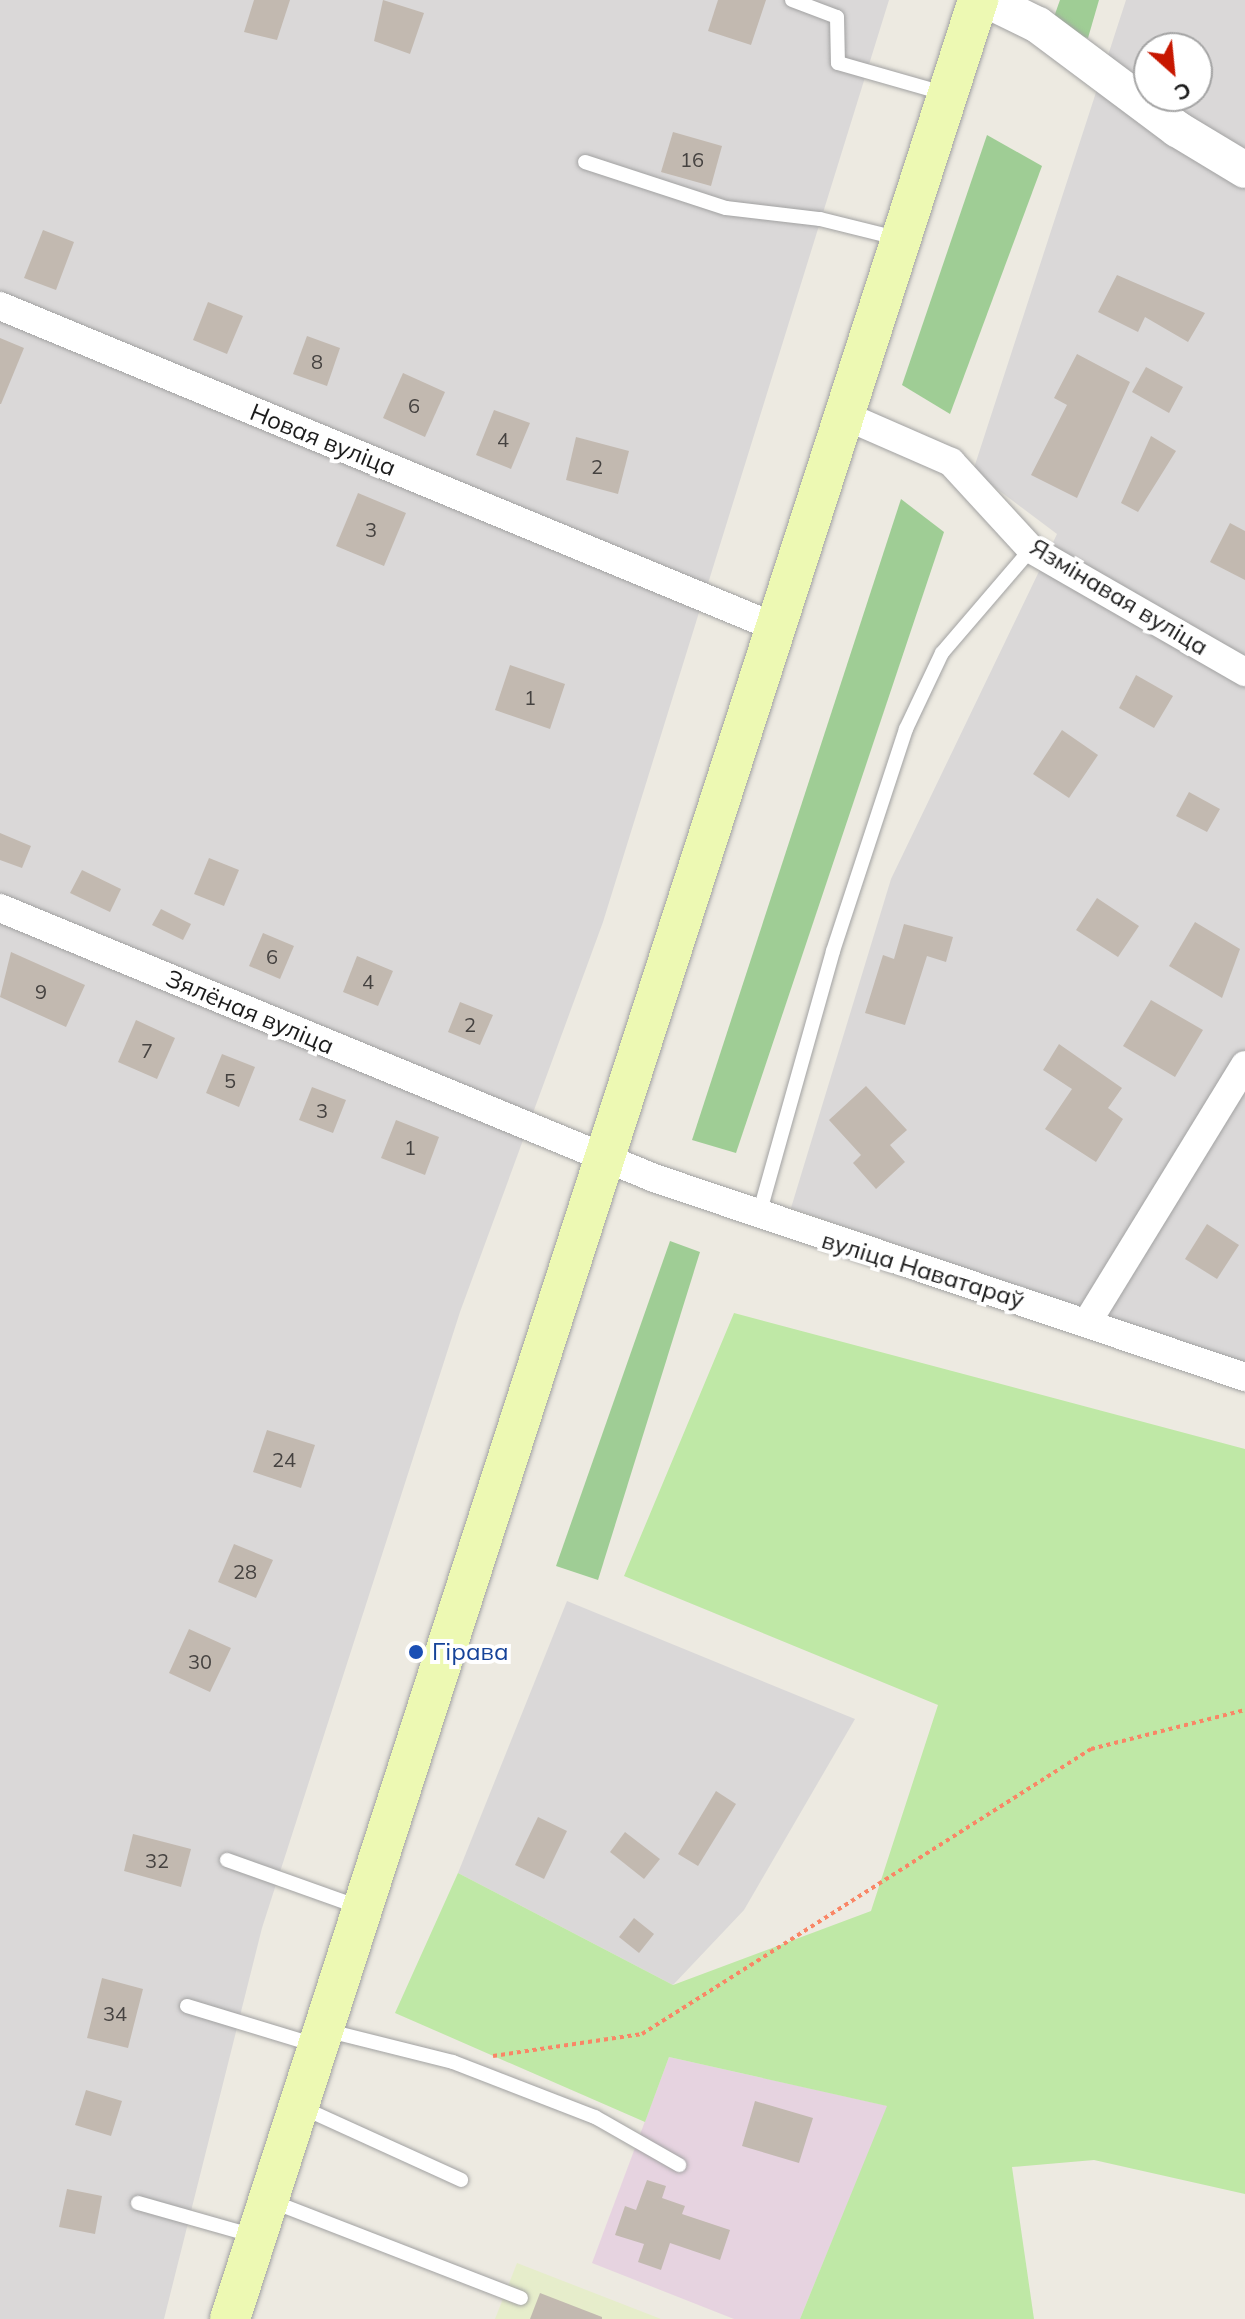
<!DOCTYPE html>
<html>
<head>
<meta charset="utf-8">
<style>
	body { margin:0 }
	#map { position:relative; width:1245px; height:2319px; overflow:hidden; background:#edeae1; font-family:Mulish,sans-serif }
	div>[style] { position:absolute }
	.residential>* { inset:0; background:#dad8d8 }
	.industrial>* { inset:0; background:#e6d3e0 }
	.farmland>* { inset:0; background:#e6edcb }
	.grass>* { inset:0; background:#bfe8a6 }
	.forest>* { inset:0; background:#9fcd95 }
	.building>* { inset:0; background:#c2b9b0 }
	.path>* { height:4px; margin-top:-2px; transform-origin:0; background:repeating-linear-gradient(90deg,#f98666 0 4px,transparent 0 8px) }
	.roads { filter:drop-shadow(0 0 2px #a2a2a2) drop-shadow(0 0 2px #a2a2a2) }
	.service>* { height:14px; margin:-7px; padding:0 7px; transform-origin:7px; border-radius:7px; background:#fff }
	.minor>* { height:28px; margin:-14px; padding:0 14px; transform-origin:14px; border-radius:14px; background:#fff }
	.tertiary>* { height:36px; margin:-18px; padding:0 18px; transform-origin:18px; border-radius:18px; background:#fff }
	.secondary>* { height:40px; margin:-20px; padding:0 20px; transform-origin:20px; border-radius:20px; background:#edf9b3 }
	.dots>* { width:22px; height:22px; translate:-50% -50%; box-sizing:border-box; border:4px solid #fff; border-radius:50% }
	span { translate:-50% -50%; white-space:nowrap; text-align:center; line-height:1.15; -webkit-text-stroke:8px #fff; paint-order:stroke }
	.number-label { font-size:20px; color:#454240 }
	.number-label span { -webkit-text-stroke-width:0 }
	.street-label { font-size:24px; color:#1b1b1b }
	.transit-label { font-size:24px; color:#164399 }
	.left { translate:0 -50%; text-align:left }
	.north { position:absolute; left:1133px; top:32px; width:80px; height:80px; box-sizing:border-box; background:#fff; border:2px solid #a4a4a4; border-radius:50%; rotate:153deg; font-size:22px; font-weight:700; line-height:32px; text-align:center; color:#1b1b1b }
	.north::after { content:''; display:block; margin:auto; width:28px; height:36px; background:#c71700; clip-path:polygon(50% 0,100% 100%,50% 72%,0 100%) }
</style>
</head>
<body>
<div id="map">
	<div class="residential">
		<div style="clip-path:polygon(0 0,889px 0,603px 922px,460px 1312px,262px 1928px,164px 2319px,0 2319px)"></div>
		<div style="clip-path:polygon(evenodd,1126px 0,1245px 0,1245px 1365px,791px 1208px,891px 879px,1057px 534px,973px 471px,1126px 0,1149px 48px,1197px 48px,1197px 96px,1149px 96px,1149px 48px)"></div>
		<div style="clip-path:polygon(567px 1601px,855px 1719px,744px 1910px,673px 1985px,458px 1873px)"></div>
	</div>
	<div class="industrial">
		<div style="clip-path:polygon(669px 2057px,888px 2106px,800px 2319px,734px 2319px,592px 2263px)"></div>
	</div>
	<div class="farmland">
		<div style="clip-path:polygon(517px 2263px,661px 2319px,495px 2319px)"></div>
	</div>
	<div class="grass">
		<div style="clip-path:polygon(734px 1313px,1245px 1449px,1245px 2194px,1094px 2160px,1012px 2167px,1034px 2319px,800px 2319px,887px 2106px,669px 2057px,645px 2122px,395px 2013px,458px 1873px,673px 1985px,871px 1911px,938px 1705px,624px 1576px)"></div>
	</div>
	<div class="forest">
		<div style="clip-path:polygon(1060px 0,1099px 0,1088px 38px,1050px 28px)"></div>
		<div style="clip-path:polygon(987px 135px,1042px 166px,950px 414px,902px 385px)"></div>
		<div style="clip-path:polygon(901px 499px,944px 532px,736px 1153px,692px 1140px)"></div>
		<div style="clip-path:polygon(670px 1241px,700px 1252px,598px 1580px,556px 1566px)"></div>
	</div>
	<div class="building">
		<div style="clip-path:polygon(254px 0,290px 0,277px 40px,244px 32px)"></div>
		<div style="clip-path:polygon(383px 0,424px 13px,410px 54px,374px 41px)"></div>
		<div style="clip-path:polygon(718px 0,766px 0,751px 45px,708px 31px)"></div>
		<div style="clip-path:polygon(673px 132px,722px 146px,711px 186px,661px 172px)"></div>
		<div style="clip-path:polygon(43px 230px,74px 242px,56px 290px,24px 278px)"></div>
		<div style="clip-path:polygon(1117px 275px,1205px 313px,1188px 342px,1145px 317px,1138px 332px,1098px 312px)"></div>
		<div style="clip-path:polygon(208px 302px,243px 316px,227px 354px,193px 340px)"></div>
		<div style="clip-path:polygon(307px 336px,340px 348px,327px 386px,293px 374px)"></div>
		<div style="clip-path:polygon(0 338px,24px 348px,1px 404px,0 404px)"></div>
		<div style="clip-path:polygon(1077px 354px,1130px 382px,1077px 498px,1031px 475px,1067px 405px,1054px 398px)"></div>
		<div style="clip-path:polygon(1146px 367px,1183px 387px,1169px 413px,1132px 392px)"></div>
		<div style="clip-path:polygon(403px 373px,445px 392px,425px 437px,383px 418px)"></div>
		<div style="clip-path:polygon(494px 410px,530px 423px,511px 469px,476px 455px)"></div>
		<div style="clip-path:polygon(1151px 436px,1176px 451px,1138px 512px,1121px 503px)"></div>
		<div style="clip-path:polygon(576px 437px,629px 451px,618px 494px,566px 480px)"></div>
		<div style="clip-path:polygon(358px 493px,406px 513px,384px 566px,336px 546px)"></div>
		<div style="clip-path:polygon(1230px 523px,1245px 531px,1245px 580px,1210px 562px)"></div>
		<div style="clip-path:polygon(510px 665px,565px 684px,550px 729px,495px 710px)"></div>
		<div style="clip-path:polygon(1136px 675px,1173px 696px,1154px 728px,1119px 708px)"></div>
		<div style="clip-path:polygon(1062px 730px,1098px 755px,1069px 798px,1033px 774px)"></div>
		<div style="clip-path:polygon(1189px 792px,1220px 809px,1207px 832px,1176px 816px)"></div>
		<div style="clip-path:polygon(0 833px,31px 846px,22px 868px,0 860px)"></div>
		<div style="clip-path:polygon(209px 858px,239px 870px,224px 906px,194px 894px)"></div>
		<div style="clip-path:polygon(82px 870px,121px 889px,110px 912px,70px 893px)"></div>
		<div style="clip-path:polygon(1097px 898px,1139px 926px,1118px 957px,1076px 930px)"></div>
		<div style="clip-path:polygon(161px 909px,191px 924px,183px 940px,152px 925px)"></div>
		<div style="clip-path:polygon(1195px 922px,1240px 949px,1222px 998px,1169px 966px)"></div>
		<div style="clip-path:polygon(904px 924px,953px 937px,946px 962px,927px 956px,905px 1025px,865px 1013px,883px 955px,894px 959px)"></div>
		<div style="clip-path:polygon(263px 933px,294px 946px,280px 979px,249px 966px)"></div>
		<div style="clip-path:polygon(11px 952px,85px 985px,66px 1027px,0 997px)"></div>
		<div style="clip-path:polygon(357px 956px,393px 971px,378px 1006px,343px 992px)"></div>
		<div style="clip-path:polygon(1151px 1000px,1203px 1030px,1175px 1077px,1123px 1046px)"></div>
		<div style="clip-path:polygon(460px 1002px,493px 1015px,480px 1045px,448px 1032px)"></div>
		<div style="clip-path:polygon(136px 1020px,175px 1038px,157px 1079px,118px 1062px)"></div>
		<div style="clip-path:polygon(1059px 1044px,1122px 1088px,1108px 1108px,1123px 1119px,1096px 1162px,1045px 1129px,1072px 1089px,1043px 1070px)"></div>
		<div style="clip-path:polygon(222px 1054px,255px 1067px,239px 1107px,206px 1093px)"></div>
		<div style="clip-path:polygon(866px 1086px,907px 1130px,890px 1145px,905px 1162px,876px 1189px,853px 1163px,861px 1155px,829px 1120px)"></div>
		<div style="clip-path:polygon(312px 1087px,346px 1100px,333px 1133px,299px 1120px)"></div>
		<div style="clip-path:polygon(396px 1120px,439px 1137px,425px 1175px,381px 1158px)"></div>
		<div style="clip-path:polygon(1207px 1224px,1239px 1245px,1217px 1279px,1185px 1259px)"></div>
		<div style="clip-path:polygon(267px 1430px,315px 1445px,301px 1488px,253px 1472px)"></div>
		<div style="clip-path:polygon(234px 1544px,273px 1560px,256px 1598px,218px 1582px)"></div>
		<div style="clip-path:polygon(189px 1629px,231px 1648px,210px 1692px,169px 1673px)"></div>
		<div style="clip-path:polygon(716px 1791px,736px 1804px,698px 1866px,678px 1854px)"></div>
		<div style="clip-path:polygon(538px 1817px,567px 1831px,544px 1879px,515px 1865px)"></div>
		<div style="clip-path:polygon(625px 1832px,660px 1859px,644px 1879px,610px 1852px)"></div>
		<div style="clip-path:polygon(133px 1834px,191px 1849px,181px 1887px,124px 1871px)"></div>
		<div style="clip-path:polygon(634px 1918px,654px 1934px,639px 1953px,619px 1937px)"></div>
		<div style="clip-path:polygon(102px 1978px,143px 1989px,128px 2048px,87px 2038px)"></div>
		<div style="clip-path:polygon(86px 2090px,122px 2101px,111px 2136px,75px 2125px)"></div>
		<div style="clip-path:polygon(755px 2101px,813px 2118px,799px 2163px,742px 2146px)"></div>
		<div style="clip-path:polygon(647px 2180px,666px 2186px,662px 2198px,685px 2206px,682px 2214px,730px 2230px,720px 2260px,670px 2243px,661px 2270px,638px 2262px,644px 2244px,615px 2235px,625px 2206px,636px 2210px)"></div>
		<div style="clip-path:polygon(67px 2189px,102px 2196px,95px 2234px,59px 2227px)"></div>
		<div style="clip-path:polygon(540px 2293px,602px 2317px,602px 2319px,530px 2319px)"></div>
	</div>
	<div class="path">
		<div style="left:493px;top:2056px;width:151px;rotate:-8.4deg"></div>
		<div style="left:642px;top:2034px;width:532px;rotate:-32.41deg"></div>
		<div style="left:1091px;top:1749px;width:159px;rotate:-14.2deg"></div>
	</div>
	<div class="roads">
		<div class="service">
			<div style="left:792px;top:0;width:48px;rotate:20.7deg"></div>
			<div style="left:837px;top:17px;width:46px;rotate:88.8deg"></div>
			<div style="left:838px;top:63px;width:113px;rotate:15.9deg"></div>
			<div style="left:585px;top:162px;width:148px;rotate:18.1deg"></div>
			<div style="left:726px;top:208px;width:95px;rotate:6.7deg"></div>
			<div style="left:820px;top:219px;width:79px;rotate:13.9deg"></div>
			<div style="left:758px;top:1218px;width:277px;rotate:-74.3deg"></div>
			<div style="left:833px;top:951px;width:234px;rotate:-71.8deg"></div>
			<div style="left:906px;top:729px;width:84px;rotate:-64.7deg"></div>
			<div style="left:942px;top:653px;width:137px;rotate:-49.4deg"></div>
			<div style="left:227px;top:1860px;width:140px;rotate:19.6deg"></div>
			<div style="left:187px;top:2006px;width:134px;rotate:16.9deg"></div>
			<div style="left:325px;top:2030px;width:132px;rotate:14deg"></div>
			<div style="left:453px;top:2062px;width:152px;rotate:21.2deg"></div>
			<div style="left:595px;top:2117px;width:97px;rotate:29.7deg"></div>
			<div style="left:301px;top:2107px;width:176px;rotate:24.5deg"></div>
			<div style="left:271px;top:2201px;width:268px;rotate:21.2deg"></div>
			<div style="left:138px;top:2203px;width:122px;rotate:15.8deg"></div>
		</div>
		<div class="minor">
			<div style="left:0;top:306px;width:839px;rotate:22.5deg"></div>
			<div style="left:841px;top:414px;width:120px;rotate:23.6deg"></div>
			<div style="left:951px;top:462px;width:118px;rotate:47.4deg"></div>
			<div style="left:1031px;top:549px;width:247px;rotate:29.9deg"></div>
			<div style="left:0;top:908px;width:708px;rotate:22.43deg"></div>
			<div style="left:654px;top:1178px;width:624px;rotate:18.61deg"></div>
			<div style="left:1088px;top:1321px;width:300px;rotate:-58.5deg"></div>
		</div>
		<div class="tertiary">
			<div style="left:987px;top:0;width:57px;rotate:26.1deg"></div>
			<div style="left:1038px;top:25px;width:174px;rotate:36.8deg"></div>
			<div style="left:1177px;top:129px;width:79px;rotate:31.1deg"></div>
		</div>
		<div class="secondary">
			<div style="left:230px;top:2319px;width:2437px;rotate:-72.12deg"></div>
		</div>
	</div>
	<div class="dots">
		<div style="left:416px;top:1652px;background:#1a4fb4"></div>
	</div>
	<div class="number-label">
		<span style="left:692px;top:159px">16</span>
		<span style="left:317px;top:361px">8</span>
		<span style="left:414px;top:405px">6</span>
		<span style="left:503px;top:439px">4</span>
		<span style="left:597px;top:466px">2</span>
		<span style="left:371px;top:529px">3</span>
		<span style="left:530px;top:697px">1</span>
		<span style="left:272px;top:956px">6</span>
		<span style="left:368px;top:981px">4</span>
		<span style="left:41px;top:991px">9</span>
		<span style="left:470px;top:1024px">2</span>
		<span style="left:147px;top:1050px">7</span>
		<span style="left:230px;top:1080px">5</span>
		<span style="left:322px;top:1110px">3</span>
		<span style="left:410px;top:1147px">1</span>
		<span style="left:284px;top:1459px">24</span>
		<span style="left:245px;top:1571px">28</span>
		<span style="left:200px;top:1661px">30</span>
		<span style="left:157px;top:1860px">32</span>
		<span style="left:115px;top:2013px">34</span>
	</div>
	<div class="street-label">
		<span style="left:323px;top:440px;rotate:22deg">Новая вуліца</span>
		<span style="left:1119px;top:597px;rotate:31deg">Язмінавая вуліца</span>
		<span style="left:250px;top:1012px;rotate:23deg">Зялёная вуліца</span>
		<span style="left:923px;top:1270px;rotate:17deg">вуліца Наватараў</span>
	</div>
	<div class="transit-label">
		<span class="left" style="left:432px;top:1652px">Гірава</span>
	</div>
	<div class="north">С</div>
</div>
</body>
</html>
